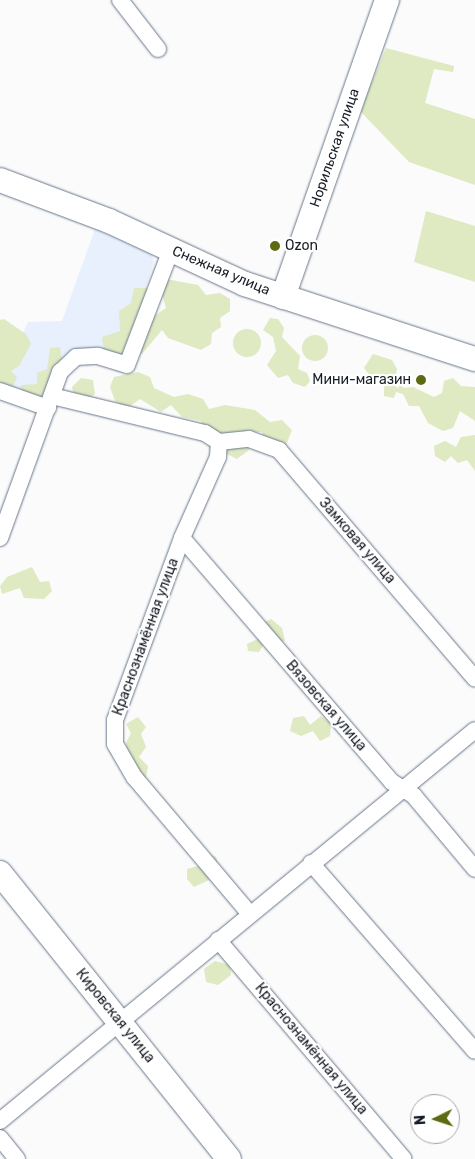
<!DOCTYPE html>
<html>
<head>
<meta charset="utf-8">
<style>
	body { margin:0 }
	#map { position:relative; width:475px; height:1159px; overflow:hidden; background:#fbfbfb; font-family:Rubik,sans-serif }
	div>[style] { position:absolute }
	.built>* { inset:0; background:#e8f0fd }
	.green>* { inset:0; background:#dfe9c2 }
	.round { border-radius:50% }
	.roads { filter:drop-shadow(0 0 1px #67768b) drop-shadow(0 0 1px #67768b) }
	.street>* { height:16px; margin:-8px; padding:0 8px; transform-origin:8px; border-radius:8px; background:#fff }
	.secondary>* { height:24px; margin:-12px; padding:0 12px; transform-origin:12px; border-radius:12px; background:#fff }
	.dots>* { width:14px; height:14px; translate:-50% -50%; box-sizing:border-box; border:2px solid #fff; border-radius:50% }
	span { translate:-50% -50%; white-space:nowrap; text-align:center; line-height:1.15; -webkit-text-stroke:4.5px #fff; paint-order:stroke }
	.street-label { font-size:14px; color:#171d26 }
	.poi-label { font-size:14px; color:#171d26 }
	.left { translate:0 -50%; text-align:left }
	.right { translate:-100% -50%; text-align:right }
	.north { position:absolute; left:410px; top:1094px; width:50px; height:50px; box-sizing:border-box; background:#fff; border:1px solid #a2a5a8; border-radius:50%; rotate:266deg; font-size:14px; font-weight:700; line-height:20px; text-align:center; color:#171d26 }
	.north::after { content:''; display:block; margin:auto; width:18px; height:22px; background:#5c6a12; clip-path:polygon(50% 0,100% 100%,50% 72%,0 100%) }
</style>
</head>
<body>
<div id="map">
	<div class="built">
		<div style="clip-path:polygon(95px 229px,152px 254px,154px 262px,123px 356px,72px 351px,46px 391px,37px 395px,1px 382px,28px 322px,62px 321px)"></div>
	</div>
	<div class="green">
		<div style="clip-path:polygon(386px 48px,454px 66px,453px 72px,434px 69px,425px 103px,475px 119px,475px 185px,409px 162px,360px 111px)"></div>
		<div style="clip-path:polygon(426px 211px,475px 226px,475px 282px,414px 262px)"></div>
		<div style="clip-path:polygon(166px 279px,198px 285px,206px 295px,220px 293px,230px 299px,230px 311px,220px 318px,221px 327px,212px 333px,211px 344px,201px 350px,168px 338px,162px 330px,142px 354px,136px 352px,148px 320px,166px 308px,161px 291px)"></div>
		<div style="clip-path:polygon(134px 288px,147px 288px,144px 330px,128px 356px,113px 357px,104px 349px,102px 337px,120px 331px,119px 311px,131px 303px)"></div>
		<div style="clip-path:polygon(270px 318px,278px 319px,284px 328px,282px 337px,300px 356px,298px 369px,307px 373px,310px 381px,305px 387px,293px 383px,288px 375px,278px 378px,267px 365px,276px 351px,273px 337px,263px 330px)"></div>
		<div style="clip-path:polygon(4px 319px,26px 334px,31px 344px,19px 366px,11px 371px,17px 377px,12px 388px,0 386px,0 320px)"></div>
		<div class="round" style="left:233px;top:329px;width:28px;height:28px"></div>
		<div class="round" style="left:302px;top:335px;width:26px;height:26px"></div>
		<div style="clip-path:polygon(60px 347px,62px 364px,50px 371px,52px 386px,42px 399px,22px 398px,21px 385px,37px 384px,37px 373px,47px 369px,50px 348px)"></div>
		<div style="clip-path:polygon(373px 354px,392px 360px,397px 369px,395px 380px,404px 388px,413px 387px,434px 397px,442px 393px,444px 381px,453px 378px,461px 386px,475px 387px,475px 421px,460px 411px,453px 428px,443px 431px,428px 423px,419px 406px,409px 406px,403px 394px,396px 392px,394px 398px,384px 396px,384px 380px,370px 376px,364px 368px)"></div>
		<div style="clip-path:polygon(138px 372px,150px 377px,154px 388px,174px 397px,188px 394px,203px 399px,209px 409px,225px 405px,255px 410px,270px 422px,282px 420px,292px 430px,285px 448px,265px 449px,262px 432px,254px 432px,249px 450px,237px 459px,208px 445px,201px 421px,182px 417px,171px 405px,161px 412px,140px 399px,127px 408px,115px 401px,110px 387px,114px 377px)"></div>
		<div style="clip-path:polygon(81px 378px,93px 380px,95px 394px,86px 400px,74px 396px,72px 387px)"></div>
		<div style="clip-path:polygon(475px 435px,475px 471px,467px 460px,458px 463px,451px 456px,445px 462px,435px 456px,434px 446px,445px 441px,456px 447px,461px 437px)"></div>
		<div style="clip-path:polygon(32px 567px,40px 582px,49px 581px,52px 591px,44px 599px,24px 598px,20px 588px,2px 594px,0 586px,7px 577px)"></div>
		<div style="clip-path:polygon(271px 619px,282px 628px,285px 641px,264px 644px,259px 652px,248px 651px,247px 644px,262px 637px,262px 623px)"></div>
		<div style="clip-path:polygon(304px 716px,310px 725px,321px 716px,331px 724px,330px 736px,320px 741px,313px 731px,301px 736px,290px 731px,293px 718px)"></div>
		<div style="clip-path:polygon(138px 717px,146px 727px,141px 734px,146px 747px,139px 757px,148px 766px,146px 778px,134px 782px,126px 743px,131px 733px,126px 724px)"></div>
		<div style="clip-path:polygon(208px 854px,216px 857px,219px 867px,208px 872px,209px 880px,194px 887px,187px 879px,187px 869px,198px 866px,199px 858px)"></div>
		<div style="clip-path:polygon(215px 961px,230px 965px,231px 975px,218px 985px,206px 982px,204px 969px)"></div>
	</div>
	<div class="roads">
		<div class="street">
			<div style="left:120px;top:0;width:62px;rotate:52.2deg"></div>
			<div style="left:0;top:391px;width:51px;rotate:19.5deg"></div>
			<div style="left:52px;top:396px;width:157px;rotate:13.6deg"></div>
			<div style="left:205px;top:433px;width:17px;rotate:33deg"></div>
			<div style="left:219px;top:442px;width:15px;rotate:94deg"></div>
			<div style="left:218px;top:457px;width:89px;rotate:114deg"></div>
			<div style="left:182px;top:538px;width:194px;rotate:110.2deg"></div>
			<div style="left:115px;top:720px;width:24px;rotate:90deg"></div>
			<div style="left:115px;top:744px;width:39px;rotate:60deg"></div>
			<div style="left:135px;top:778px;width:177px;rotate:49.8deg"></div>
			<div style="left:219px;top:442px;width:30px;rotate:-6deg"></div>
			<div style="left:249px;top:439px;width:32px;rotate:20deg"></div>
			<div style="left:279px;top:450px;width:301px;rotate:49.4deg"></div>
			<div style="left:0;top:538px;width:177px;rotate:-70.1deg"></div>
			<div style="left:60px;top:372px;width:22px;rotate:-43deg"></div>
			<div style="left:76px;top:357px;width:22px;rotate:-3deg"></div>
			<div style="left:98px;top:356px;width:30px;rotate:17deg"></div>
			<div style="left:127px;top:365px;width:123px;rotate:-69.1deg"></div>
			<div style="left:182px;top:538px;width:322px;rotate:49.3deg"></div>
			<div style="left:392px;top:782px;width:26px;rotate:32deg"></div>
			<div style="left:414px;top:796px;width:95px;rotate:50.1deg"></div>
			<div style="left:311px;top:863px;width:249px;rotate:48.9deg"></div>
			<div style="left:218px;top:940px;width:287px;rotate:49.7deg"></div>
			<div style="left:0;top:1121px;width:615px;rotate:-39.46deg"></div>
			<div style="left:0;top:1138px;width:27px;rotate:51deg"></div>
		</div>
		<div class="secondary">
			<div style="left:0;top:180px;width:116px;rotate:20.6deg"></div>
			<div style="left:109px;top:221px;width:150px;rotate:24.9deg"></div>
			<div style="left:245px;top:284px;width:242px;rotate:18.1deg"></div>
			<div style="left:283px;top:297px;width:315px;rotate:-70.7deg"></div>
			<div style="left:0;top:873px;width:366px;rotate:51.3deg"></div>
		</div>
	</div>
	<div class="dots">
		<div style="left:275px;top:246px;background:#5c6a12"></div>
		<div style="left:421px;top:380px;background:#5c6a12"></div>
	</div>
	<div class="street-label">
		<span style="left:335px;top:148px;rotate:-71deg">Норильская улица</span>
		<span style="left:221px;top:271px;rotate:23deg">Снежная улица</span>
		<span style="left:357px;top:541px;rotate:49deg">Замковая улица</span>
		<span style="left:146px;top:637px;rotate:-70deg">Краснознамённая улица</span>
		<span style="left:326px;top:706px;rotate:49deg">Вязовская улица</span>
		<span style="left:115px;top:1016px;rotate:51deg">Кировская улица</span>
		<span style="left:311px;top:1049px;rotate:50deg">Краснознамённая улица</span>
	</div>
	<div class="poi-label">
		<span class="left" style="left:285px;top:246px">Ozon</span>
		<span class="right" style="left:411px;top:380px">Мини-магазин</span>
	</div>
	<div class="north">N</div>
</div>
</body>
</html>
